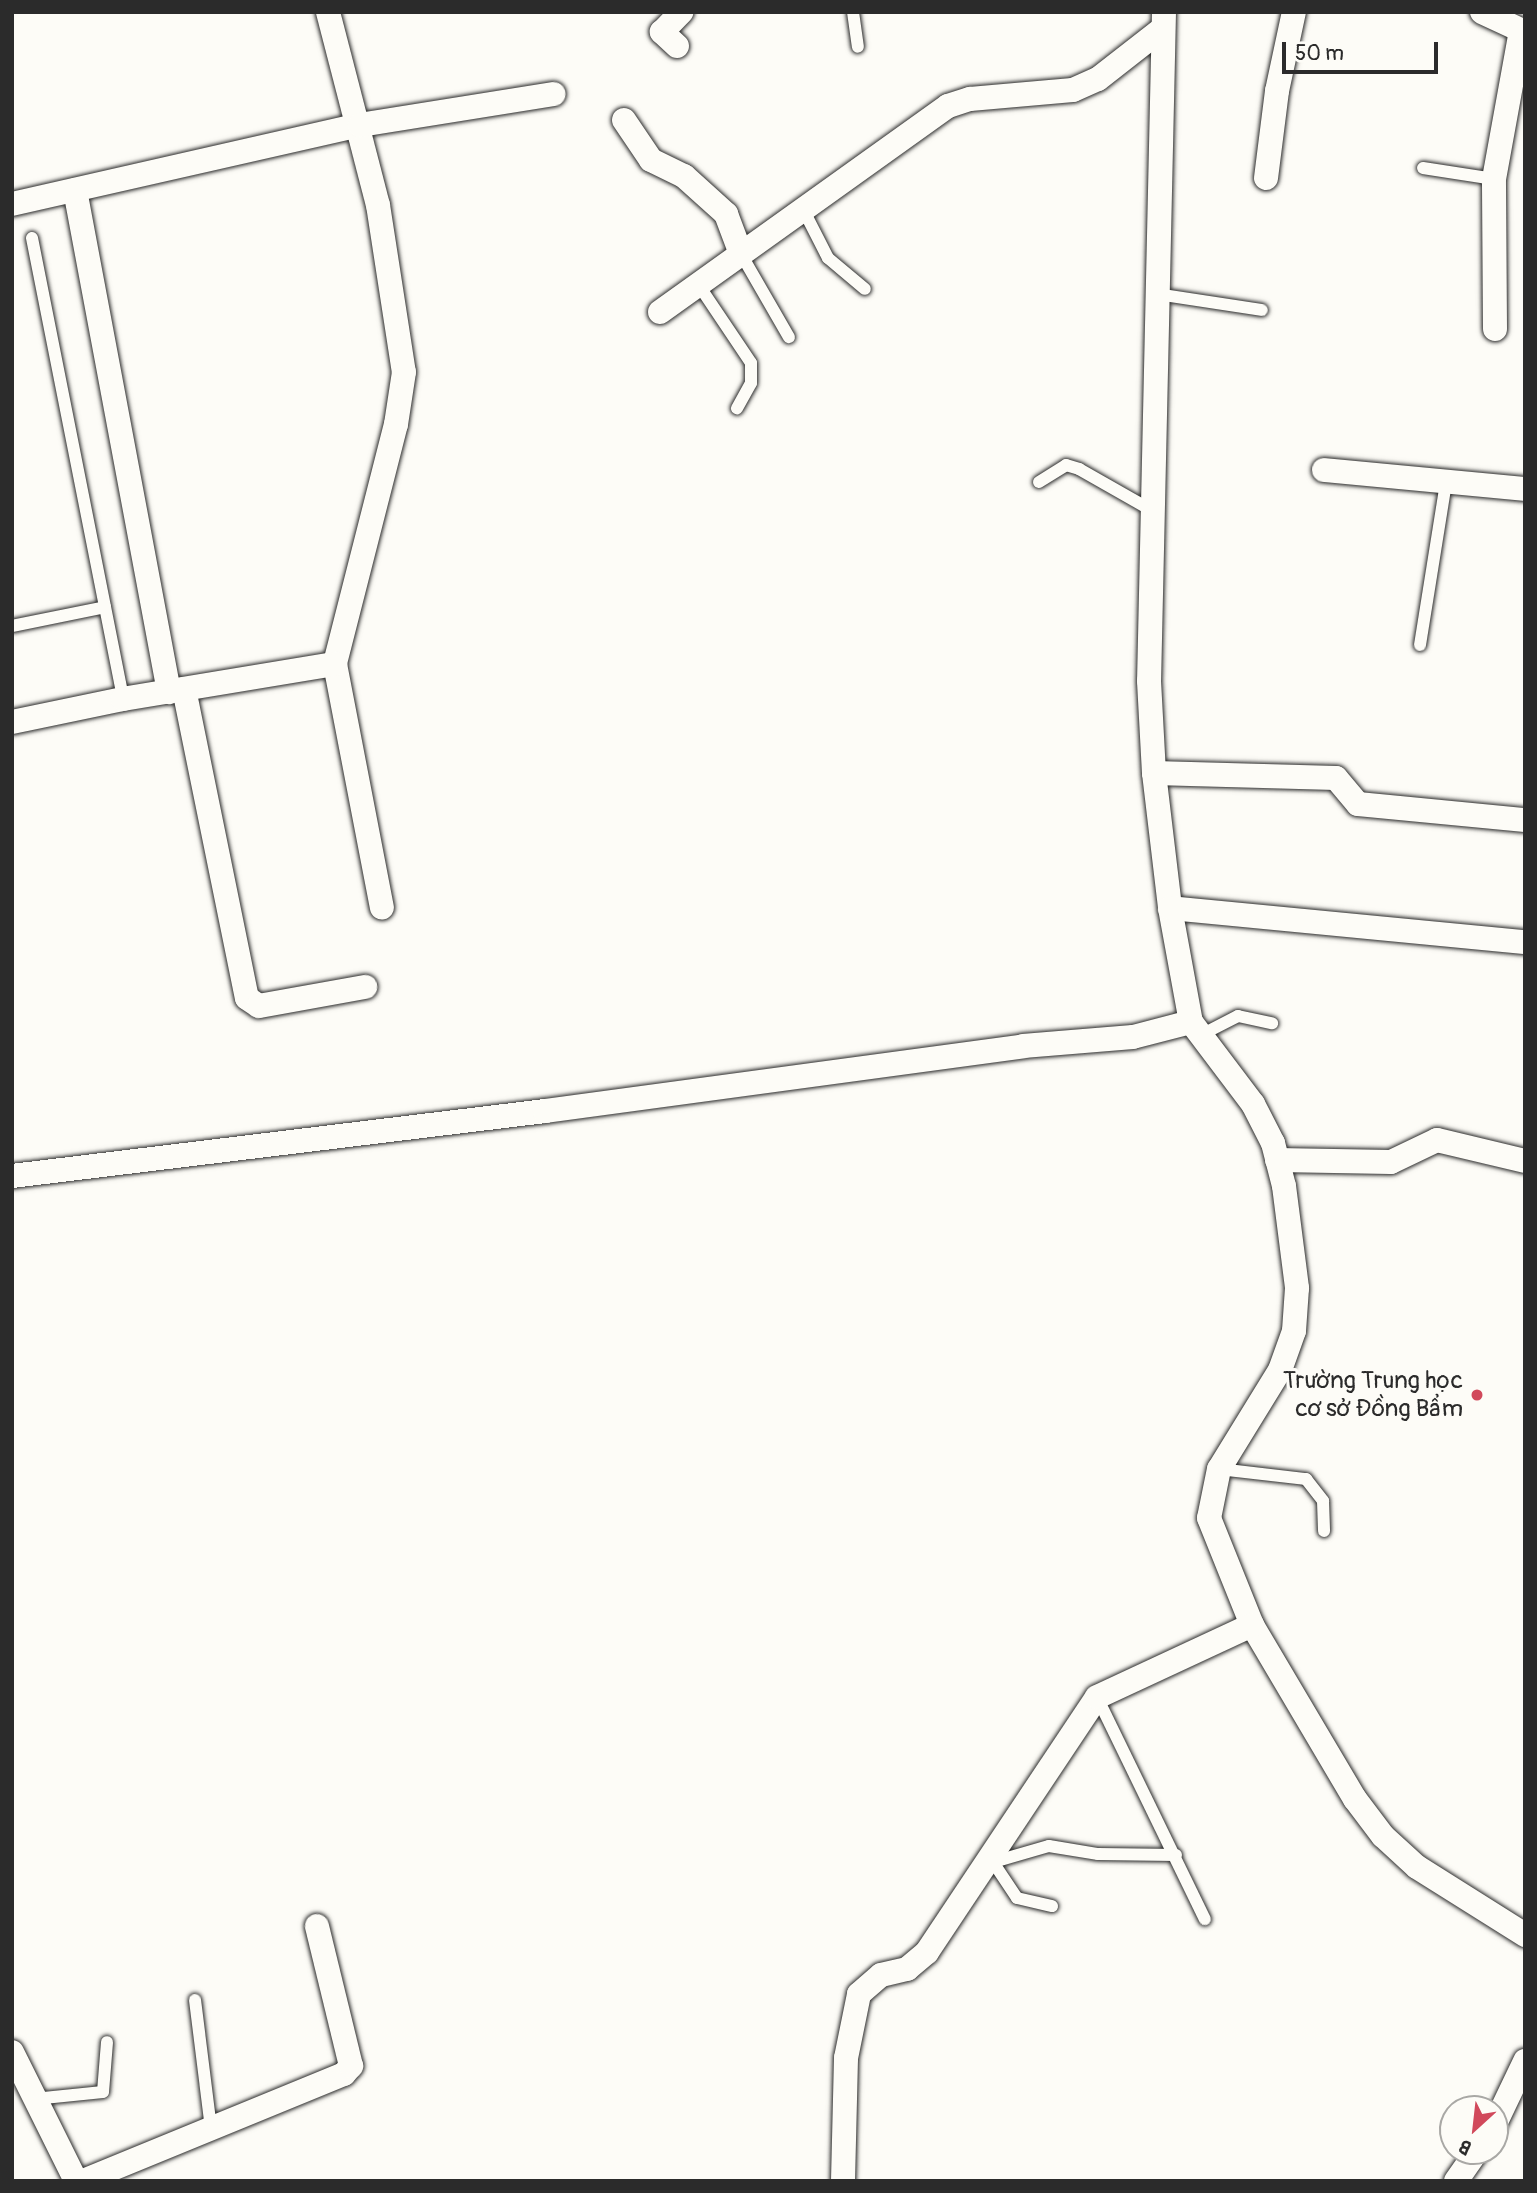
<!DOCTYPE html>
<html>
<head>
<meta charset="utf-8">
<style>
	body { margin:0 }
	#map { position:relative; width:1537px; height:2193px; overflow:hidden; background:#fdfcf7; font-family:Pangolin,sans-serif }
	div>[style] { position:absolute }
	.roads { filter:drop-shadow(0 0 2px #2b2b2b) drop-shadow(0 0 2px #2b2b2b) }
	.lane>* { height:12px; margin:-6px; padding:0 6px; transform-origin:6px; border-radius:6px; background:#fdfcf7 }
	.street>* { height:24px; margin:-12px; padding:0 12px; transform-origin:12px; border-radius:12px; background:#fdfcf7 }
	.dots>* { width:19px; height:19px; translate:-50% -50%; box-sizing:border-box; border:4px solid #fdfcf7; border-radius:50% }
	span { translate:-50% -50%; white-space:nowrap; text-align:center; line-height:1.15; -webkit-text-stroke:6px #fdfcf7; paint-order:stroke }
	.poi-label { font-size:24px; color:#2b2b2b }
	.right { translate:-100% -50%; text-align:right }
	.frame { position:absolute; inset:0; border:14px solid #2b2b2b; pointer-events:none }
	.north { position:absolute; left:1439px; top:2095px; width:70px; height:70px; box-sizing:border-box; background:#fdfcf7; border:2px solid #a9a8a5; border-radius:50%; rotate:207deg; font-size:19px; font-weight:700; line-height:28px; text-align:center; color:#2b2b2b }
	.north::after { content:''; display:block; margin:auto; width:24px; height:32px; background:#d1495b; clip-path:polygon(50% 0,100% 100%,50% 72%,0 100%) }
	.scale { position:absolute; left:1282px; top:42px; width:156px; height:32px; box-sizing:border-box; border:4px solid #2b2b2b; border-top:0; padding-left:9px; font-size:21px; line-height:24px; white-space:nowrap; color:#2b2b2b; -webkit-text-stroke:5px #fdfcf7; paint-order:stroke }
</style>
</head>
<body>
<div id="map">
	<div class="roads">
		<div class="lane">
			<div style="left:853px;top:12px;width:35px;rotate:82deg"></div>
			<div style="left:1423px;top:168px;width:72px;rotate:8.8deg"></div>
			<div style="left:803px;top:209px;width:55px;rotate:63deg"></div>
			<div style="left:828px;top:258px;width:48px;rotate:40deg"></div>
			<div style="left:32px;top:238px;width:470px;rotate:78.8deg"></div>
			<div style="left:741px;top:254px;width:96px;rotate:60deg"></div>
			<div style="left:698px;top:284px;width:95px;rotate:56.1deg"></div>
			<div style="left:751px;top:363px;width:20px;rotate:90deg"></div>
			<div style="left:751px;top:383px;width:29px;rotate:119deg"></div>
			<div style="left:1157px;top:294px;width:106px;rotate:8.7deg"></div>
			<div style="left:1039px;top:482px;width:32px;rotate:-32deg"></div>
			<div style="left:1066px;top:465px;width:14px;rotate:17deg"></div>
			<div style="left:1079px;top:469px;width:85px;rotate:29.6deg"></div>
			<div style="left:12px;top:626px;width:95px;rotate:-11.5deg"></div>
			<div style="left:1420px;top:645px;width:165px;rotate:-80.9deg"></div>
			<div style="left:1199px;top:1036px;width:44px;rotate:-27.1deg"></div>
			<div style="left:1238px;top:1016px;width:35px;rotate:12deg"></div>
			<div style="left:1219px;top:1469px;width:88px;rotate:6.6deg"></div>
			<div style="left:1306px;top:1479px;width:28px;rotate:52deg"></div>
			<div style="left:1323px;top:1501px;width:30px;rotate:88deg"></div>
			<div style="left:1097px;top:1697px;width:247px;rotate:64.1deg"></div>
			<div style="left:993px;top:1862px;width:43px;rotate:56.3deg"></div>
			<div style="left:1017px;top:1898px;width:36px;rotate:13deg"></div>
			<div style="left:990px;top:1863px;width:61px;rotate:-16.1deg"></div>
			<div style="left:1049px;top:1846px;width:50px;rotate:9.3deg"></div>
			<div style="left:1098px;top:1854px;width:78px;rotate:0.7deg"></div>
			<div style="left:195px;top:2000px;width:129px;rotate:82.9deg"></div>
			<div style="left:34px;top:2099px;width:69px;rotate:-5.8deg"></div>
			<div style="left:103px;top:2092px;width:50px;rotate:-85.4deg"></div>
		</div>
		<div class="street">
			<div style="left:328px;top:12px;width:199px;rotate:75.5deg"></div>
			<div style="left:378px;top:205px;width:169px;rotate:81.2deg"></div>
			<div style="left:404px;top:372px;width:53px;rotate:98.7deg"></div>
			<div style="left:396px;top:424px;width:248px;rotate:104.3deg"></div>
			<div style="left:335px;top:664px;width:248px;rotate:79.1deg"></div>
			<div style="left:1164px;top:12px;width:669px;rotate:91.28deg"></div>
			<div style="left:1149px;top:681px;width:92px;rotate:86.9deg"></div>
			<div style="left:1154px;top:773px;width:136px;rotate:83.2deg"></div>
			<div style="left:1170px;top:908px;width:116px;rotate:79.6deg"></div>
			<div style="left:1191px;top:1022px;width:103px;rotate:52.9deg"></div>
			<div style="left:1253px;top:1104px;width:44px;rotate:62.9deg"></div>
			<div style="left:1273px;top:1143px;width:44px;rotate:75.7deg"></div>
			<div style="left:1284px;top:1186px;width:103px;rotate:82.7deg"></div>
			<div style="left:1297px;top:1288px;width:43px;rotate:94deg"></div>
			<div style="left:1294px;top:1331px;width:41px;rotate:109.7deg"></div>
			<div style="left:1280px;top:1370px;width:116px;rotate:121.6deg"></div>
			<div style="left:1219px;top:1469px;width:50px;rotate:101.5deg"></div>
			<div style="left:1209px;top:1518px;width:115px;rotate:68.1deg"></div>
			<div style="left:1252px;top:1625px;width:202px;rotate:59.4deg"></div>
			<div style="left:1355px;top:1799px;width:46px;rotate:52.9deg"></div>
			<div style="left:1383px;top:1836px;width:46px;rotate:42.4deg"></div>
			<div style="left:1417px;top:1867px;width:128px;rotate:32.2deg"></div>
			<div style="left:1482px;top:12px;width:47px;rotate:24.9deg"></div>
			<div style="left:677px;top:46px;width:21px;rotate:-137deg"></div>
			<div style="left:662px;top:32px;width:28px;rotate:-46deg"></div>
			<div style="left:624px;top:120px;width:48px;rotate:56deg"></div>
			<div style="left:651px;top:160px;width:37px;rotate:26deg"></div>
			<div style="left:684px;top:176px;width:57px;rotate:42.1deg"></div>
			<div style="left:726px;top:214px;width:43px;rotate:69.4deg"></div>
			<div style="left:1266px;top:178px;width:88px;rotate:-82.8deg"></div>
			<div style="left:1277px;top:91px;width:81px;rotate:-77.9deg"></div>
			<div style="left:75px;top:190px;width:511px;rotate:79.39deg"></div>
			<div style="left:12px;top:204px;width:357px;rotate:-12.8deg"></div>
			<div style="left:360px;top:125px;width:196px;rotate:-9.1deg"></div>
			<div style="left:660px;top:312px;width:354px;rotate:-35.6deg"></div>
			<div style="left:948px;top:106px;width:23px;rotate:-18deg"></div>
			<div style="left:970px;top:99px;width:103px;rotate:-5deg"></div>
			<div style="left:1073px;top:90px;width:27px;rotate:-24deg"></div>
			<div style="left:1098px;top:79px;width:81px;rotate:-38deg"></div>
			<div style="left:1495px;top:329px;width:150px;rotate:-90.4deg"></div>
			<div style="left:1494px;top:179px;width:151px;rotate:-79.7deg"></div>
			<div style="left:1324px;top:470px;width:202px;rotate:5.4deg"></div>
			<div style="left:184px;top:689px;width:315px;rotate:78.5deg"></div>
			<div style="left:247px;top:998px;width:14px;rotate:34deg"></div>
			<div style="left:259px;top:1006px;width:108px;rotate:-10.2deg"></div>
			<div style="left:12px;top:722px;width:113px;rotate:-11.7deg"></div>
			<div style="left:123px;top:699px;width:215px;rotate:-9.4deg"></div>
			<div style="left:1154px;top:773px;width:182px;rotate:1.6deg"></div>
			<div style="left:1336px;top:778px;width:34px;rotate:50deg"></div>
			<div style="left:1358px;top:804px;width:168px;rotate:5.5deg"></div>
			<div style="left:1170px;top:908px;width:357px;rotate:5.5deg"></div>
			<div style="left:1277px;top:1160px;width:114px;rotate:1deg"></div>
			<div style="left:1391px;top:1162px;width:51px;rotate:-25.6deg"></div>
			<div style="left:1437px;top:1140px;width:90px;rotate:13.4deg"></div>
			<div style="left:12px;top:1176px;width:537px;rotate:-6.95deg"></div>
			<div style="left:545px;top:1111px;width:482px;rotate:-7.7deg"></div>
			<div style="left:1023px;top:1046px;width:110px;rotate:-4.7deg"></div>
			<div style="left:1133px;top:1037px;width:60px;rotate:-14.5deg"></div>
			<div style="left:12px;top:2052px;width:144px;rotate:63.6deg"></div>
			<div style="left:1495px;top:2124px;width:70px;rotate:-64.5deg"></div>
			<div style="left:83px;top:2181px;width:282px;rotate:-22.3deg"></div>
			<div style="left:344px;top:2074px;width:11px;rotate:-49deg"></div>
			<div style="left:351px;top:2066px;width:144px;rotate:-103.7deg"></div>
			<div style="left:843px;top:2181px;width:123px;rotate:-88.6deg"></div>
			<div style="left:846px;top:2058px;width:65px;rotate:-78.5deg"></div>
			<div style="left:859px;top:1994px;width:29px;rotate:-41deg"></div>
			<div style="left:881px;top:1975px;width:27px;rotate:-13deg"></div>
			<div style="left:907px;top:1969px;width:26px;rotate:-40deg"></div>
			<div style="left:927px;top:1952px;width:306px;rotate:-56.3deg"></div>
			<div style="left:1097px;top:1697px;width:171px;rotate:-24.9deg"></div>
			<div style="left:1456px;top:2181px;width:37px;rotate:-55deg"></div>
		</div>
	</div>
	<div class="dots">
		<div style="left:1477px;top:1395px;background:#d1495b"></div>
	</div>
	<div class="poi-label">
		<span class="right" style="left:1463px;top:1395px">Trường Trung học<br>cơ sở Đồng Bẩm</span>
	</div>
	<div class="frame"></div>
	<div class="north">B</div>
	<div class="scale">50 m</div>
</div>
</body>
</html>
